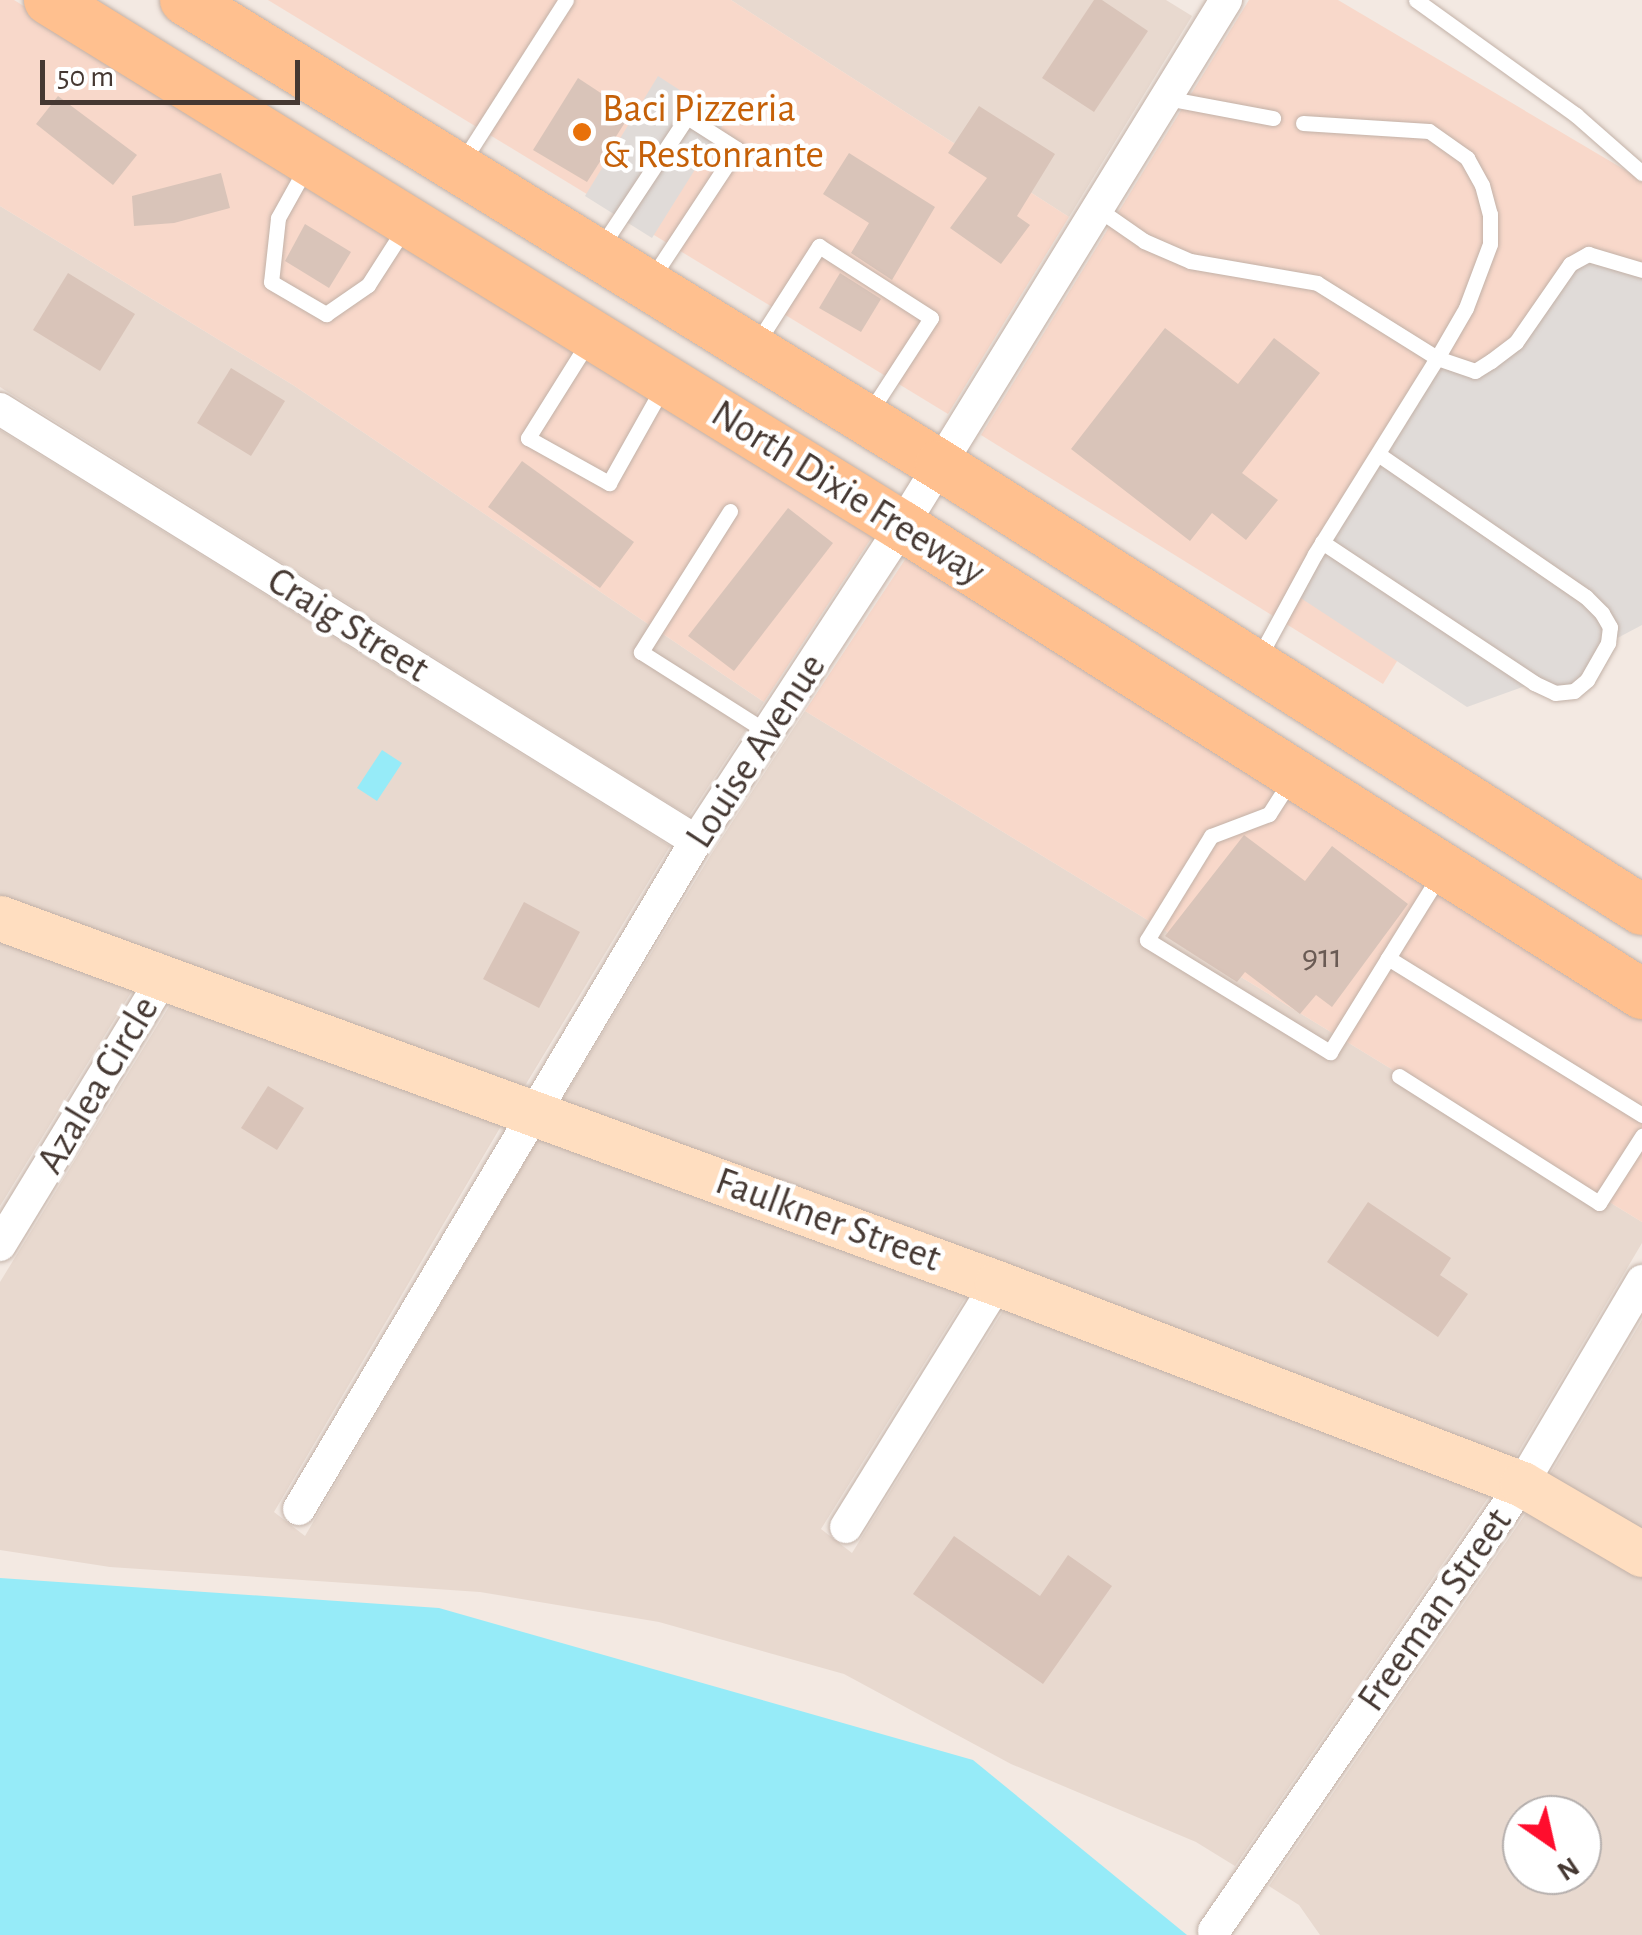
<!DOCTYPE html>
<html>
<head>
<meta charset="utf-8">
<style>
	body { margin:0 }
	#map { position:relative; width:1642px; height:1935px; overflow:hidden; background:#f3e9e2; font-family:"Alegreya Sans",sans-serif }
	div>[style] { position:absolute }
	.residential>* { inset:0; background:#e8d9cf }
	.commercial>* { inset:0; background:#f8d8ca }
	.parking>* { inset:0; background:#e0dbd8 }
	.water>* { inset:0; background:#96ebf8 }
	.building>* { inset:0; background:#d9c4b9 }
	.roads { filter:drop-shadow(0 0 2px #c2b1a7) drop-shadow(0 0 2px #c2b1a7) }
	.lane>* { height:15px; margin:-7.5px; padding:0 7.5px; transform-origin:7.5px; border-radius:7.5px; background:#fff }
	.street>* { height:32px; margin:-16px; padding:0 16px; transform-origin:16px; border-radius:16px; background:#fff }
	.secondary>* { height:45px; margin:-22.5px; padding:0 22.5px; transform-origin:22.5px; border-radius:22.5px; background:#ffdec0 }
	.primary>* { height:50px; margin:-25px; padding:0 25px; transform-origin:25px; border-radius:25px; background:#ffc08f }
	.dots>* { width:28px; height:28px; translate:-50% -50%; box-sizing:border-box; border:5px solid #fff; border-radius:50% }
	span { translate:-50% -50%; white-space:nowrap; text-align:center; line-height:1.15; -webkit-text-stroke:9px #fff; paint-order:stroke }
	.number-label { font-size:35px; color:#6a5b54 }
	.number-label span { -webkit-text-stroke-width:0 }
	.food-label { font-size:40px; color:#c56008 }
	.left { translate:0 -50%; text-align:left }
	.street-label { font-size:40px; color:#453832 }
	.north { position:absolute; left:1502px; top:1795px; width:100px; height:100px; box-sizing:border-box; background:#fff; border:2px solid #b5afad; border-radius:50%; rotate:146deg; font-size:28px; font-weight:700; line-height:40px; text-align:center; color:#453832 }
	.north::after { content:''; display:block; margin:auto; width:35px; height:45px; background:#ff0d2d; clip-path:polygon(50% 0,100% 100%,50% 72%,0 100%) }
	.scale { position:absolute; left:40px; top:60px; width:260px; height:45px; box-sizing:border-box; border:5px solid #453832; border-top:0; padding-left:12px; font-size:30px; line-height:35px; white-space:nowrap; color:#453832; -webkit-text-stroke:8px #fff; paint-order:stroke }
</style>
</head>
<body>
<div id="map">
	<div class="residential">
		<div style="clip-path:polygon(731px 0,1166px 0,1192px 16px,1069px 217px)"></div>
		<div style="clip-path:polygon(0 206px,293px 385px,764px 702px,689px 816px,0 387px)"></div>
		<div style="clip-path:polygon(0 430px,670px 846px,523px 1089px,171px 959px,158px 950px,155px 953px,0 898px)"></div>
		<div style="clip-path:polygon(805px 711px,1642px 1222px,1642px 1243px,1513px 1461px,1005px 1266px,992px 1256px,989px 1260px,561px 1102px,712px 853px)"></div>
		<div style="clip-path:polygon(0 937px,135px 986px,0 1206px)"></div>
		<div style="clip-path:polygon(173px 1000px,504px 1121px,274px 1512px,305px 1536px,541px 1134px,969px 1292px,821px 1529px,852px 1553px,1006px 1306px,1492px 1492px,1235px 1866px,1196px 1842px,1011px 1764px,844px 1674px,659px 1622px,480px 1592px,110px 1567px,0 1550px,0 1282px)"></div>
		<div style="clip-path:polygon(1642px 1320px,1642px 1533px,1548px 1478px)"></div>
		<div style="clip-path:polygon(evenodd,1529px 1509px,1642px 1575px,1642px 1935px,1320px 1935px,1299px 1905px,1269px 1886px,1529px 1509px,1522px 1815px,1582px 1815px,1582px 1875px,1522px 1875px,1522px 1815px)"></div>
	</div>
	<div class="commercial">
		<div style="clip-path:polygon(0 0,14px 0,876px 531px,764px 702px,293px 385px,0 206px)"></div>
		<div style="clip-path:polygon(268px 0,731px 0,1069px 217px,948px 414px)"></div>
		<div style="clip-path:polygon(1249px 0,1338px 0,1642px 180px,1642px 262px,1383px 684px,981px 435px)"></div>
		<div style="clip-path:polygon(910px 552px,1642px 1015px,1642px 1222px,805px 711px)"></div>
	</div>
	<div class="parking">
		<div style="clip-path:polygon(658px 76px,726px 120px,652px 238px,585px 196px)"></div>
		<div style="clip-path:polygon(1588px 254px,1642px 270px,1642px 625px,1608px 643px,1574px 691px,1534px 683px,1467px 707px,1293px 593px,1437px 358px,1475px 371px,1491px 361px,1570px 264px)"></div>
	</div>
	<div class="water">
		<div style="clip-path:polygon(382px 750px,402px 763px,377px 801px,357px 788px)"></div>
		<div style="clip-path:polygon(0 1578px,439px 1608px,973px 1760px,1187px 1935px,0 1935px)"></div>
	</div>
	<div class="building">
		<div style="clip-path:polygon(1094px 0,1102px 0,1148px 31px,1094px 112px,1042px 78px)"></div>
		<div style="clip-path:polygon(578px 78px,631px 113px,587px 182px,533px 150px)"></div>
		<div style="clip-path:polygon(58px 96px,137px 155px,113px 185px,36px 124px)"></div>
		<div style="clip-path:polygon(979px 106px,1055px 154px,1017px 216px,1030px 225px,1001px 264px,950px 228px,987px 178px,948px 153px)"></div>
		<div style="clip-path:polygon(849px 153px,935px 207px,892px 280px,851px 253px,869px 223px,823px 194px)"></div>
		<div style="clip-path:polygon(221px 173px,230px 208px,174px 223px,134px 226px,132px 196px)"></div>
		<div style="clip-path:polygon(305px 224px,351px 252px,329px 288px,285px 261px)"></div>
		<div style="clip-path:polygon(68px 273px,135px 314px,100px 371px,33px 330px)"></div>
		<div style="clip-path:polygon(840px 273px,881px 299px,861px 332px,819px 308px)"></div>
		<div style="clip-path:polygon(1165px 328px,1238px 384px,1274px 338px,1320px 373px,1242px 473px,1278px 500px,1246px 540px,1212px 513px,1190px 541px,1071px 449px)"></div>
		<div style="clip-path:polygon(231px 368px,285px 401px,251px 456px,197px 423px)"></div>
		<div style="clip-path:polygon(522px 461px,634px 542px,600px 588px,488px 507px)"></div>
		<div style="clip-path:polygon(788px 508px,833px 543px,734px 671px,688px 636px)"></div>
		<div style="clip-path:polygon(1244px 835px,1305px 881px,1332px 846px,1408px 904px,1332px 1007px,1316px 995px,1300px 1014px,1245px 972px,1237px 982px,1165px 936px)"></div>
		<div style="clip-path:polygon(524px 902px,580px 932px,539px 1008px,483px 979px)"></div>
		<div style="clip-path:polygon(268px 1086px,304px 1108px,277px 1150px,241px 1128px)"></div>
		<div style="clip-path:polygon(1368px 1202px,1451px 1258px,1440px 1275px,1468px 1294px,1438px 1337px,1327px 1262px)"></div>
		<div style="clip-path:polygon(954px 1536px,1040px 1596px,1068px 1555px,1112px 1586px,1043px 1684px,913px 1594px)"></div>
	</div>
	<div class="roads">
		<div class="lane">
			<div style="left:1416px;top:0;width:197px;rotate:35.7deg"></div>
			<div style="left:1576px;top:115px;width:88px;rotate:41.3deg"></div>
			<div style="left:1166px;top:98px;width:109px;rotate:10.6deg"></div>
			<div style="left:1303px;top:123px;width:126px;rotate:3.6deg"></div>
			<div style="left:1429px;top:131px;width:47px;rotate:35.4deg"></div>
			<div style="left:1467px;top:158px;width:31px;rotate:61deg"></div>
			<div style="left:1482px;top:185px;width:30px;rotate:75deg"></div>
			<div style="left:1490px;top:214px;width:30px;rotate:90deg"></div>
			<div style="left:1490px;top:244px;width:68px;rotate:110.6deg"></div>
			<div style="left:1466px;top:308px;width:58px;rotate:120.1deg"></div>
			<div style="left:1437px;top:358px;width:40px;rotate:18.9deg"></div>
			<div style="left:1475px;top:371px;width:19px;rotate:-32deg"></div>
			<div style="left:1491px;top:361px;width:31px;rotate:-37deg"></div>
			<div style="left:1516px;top:342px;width:95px;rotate:-55.3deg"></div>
			<div style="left:1570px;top:264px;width:21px;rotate:-29deg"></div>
			<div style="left:1588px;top:254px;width:56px;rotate:16.5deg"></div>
			<div style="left:463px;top:161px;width:191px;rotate:-57.4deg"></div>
			<div style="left:308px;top:164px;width:62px;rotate:119.1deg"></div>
			<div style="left:278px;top:218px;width:64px;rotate:96.2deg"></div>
			<div style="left:271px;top:282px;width:64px;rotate:30.2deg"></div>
			<div style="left:326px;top:314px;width:51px;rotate:-34.6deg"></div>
			<div style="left:368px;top:285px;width:67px;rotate:-57.3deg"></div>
			<div style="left:1098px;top:209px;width:56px;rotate:34.8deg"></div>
			<div style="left:1144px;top:241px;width:50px;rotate:23.5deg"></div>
			<div style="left:1190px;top:261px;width:129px;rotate:9.8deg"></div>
			<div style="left:1317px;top:283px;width:142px;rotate:32deg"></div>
			<div style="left:1437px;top:358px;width:231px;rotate:121.9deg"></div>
			<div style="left:1315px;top:554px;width:122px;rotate:118.5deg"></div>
			<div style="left:599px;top:250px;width:159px;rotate:-56.5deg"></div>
			<div style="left:687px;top:117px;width:59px;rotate:32.6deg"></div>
			<div style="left:737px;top:149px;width:158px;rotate:123.4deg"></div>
			<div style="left:590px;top:339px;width:117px;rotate:122.1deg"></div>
			<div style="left:528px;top:438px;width:93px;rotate:29.1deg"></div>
			<div style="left:609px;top:483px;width:112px;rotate:-60.7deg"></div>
			<div style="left:755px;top:346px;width:119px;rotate:-57.4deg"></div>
			<div style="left:819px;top:246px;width:133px;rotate:32.7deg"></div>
			<div style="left:931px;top:318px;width:116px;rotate:123deg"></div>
			<div style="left:730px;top:511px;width:167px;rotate:122.3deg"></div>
			<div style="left:641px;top:652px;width:149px;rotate:32.4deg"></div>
			<div style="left:1322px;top:542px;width:255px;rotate:33.6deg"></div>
			<div style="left:1534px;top:683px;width:23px;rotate:25deg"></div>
			<div style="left:1555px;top:693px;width:19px;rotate:-6deg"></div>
			<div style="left:1574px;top:691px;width:17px;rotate:-40deg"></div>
			<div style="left:1587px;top:680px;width:43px;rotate:-60.4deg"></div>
			<div style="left:1608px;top:643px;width:16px;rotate:-83deg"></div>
			<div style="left:1610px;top:627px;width:16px;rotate:-120deg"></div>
			<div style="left:1602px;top:613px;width:23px;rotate:-135deg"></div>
			<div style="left:1586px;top:597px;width:252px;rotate:-145.5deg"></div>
			<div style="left:1292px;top:778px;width:43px;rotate:122.6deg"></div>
			<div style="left:1269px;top:814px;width:62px;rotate:159.2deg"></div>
			<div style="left:1211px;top:836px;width:122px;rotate:121.6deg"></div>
			<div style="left:1147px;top:940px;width:215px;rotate:31.5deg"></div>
			<div style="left:1330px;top:1052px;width:110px;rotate:-58.3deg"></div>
			<div style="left:1439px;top:876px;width:97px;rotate:121.9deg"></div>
			<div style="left:1388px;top:958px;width:299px;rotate:31.7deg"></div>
			<div style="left:1399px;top:1076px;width:237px;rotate:32.4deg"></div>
			<div style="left:1599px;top:1203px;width:80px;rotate:-57.3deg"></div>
		</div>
		<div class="street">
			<div style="left:0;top:409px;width:819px;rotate:31.83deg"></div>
			<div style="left:0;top:1245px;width:315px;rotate:-58.6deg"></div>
			<div style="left:299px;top:1509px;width:777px;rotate:-59.28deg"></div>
			<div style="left:696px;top:841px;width:376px;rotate:-56.8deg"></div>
			<div style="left:902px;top:526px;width:618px;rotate:-58.37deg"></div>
			<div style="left:846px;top:1527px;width:287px;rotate:-58.2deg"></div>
			<div style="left:1214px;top:1931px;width:543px;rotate:-55.43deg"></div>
			<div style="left:1522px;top:1484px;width:236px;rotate:-59.4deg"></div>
		</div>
		<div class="secondary">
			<div style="left:0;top:918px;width:1062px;rotate:20.11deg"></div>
			<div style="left:997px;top:1283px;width:562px;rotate:20.95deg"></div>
			<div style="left:1522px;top:1484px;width:139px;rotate:30.3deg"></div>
		</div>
		<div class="primary">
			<div style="left:49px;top:0;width:1002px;rotate:31.66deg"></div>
			<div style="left:902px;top:526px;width:876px;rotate:32.31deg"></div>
			<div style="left:185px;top:0;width:887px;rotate:31.63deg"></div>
			<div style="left:940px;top:465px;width:831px;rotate:32.37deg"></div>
		</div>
	</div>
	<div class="dots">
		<div style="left:582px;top:132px;background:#e8710a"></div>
	</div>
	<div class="number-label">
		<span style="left:1322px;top:957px">911</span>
	</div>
	<div class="food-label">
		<span class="left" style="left:602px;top:132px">Baci Pizzeria<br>&amp; Restonrante</span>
	</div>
	<div class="street-label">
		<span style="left:848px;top:493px;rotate:32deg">North Dixie Freeway</span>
		<span style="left:348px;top:625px;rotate:32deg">Craig Street</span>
		<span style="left:756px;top:751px;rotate:-57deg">Louise Avenue</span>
		<span style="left:98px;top:1085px;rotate:-59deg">Azalea Circle</span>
		<span style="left:828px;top:1220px;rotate:20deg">Faulkner Street</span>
		<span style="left:1435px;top:1610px;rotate:-55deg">Freeman Street</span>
	</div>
	<div class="north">N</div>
	<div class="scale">50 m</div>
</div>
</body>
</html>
